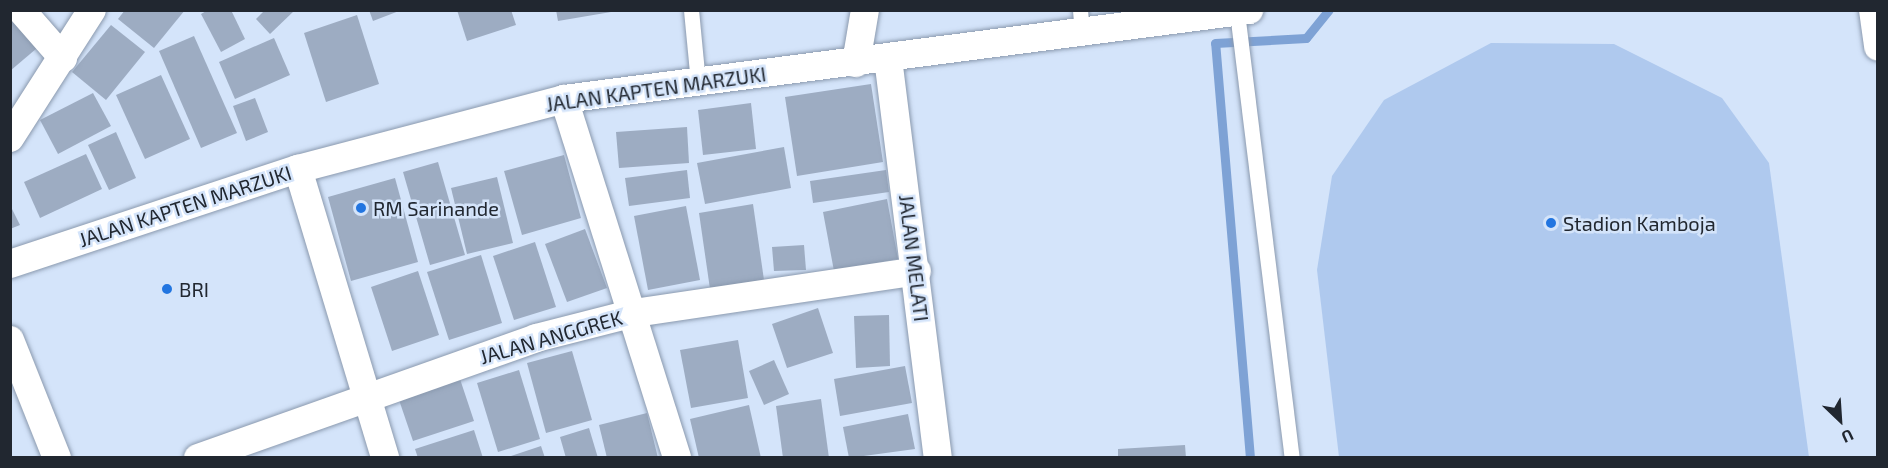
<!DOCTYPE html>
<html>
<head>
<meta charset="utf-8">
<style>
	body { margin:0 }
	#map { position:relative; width:1888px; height:468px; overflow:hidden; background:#d4e4fa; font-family:"Exo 2",sans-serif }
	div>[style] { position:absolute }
	.green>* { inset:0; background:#afc9ee }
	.stream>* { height:9px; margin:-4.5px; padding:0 4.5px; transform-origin:4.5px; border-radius:4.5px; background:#7ea2d5 }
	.building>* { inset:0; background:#9dacc2 }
	.roads { filter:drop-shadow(0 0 2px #8a99ae) drop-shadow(0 0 2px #8a99ae) }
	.lane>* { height:15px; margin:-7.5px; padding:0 7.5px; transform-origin:7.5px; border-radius:7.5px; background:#fff }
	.street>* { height:28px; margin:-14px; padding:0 14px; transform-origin:14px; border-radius:14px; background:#fff }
	.dots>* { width:16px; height:16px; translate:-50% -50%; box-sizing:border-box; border:3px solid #d4e4fa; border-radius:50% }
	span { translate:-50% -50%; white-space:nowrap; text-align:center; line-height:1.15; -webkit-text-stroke:5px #d4e4fa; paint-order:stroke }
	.street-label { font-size:20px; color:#212730 }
	.poi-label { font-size:20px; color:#212730 }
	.left { translate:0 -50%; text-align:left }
	.frame { position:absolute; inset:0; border:12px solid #212730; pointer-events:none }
	.north { position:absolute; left:1810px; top:390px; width:60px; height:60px; -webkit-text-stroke:4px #d4e4fa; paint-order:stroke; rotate:155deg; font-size:16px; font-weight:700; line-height:24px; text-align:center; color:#212730 }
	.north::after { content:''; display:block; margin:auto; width:21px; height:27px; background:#212730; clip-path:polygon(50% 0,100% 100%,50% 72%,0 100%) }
</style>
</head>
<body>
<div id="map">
	<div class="green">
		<div style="clip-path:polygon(1491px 43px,1614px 44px,1722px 98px,1769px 163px,1809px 457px,1339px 457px,1317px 270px,1332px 176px,1384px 100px)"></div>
	</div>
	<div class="stream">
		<div style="left:1250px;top:458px;width:416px;rotate:-94.8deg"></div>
		<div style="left:1215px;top:43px;width:91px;rotate:-3.1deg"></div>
		<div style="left:1306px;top:38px;width:36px;rotate:-51deg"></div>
	</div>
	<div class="building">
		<div style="clip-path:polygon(10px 10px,43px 43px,10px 71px)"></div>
		<div style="clip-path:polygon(125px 10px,185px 10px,154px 48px,118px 19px)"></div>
		<div style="clip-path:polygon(208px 10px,231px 10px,245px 39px,221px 52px,201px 14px)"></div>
		<div style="clip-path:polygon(265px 10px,295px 10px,270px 34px,256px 19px)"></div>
		<div style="clip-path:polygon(369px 10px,399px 10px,399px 11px,373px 21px)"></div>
		<div style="clip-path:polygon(457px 10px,511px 10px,516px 25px,467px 41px)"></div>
		<div style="clip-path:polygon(556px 10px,610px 10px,611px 12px,558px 21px)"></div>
		<div style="clip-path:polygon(357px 15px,379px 84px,326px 102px,304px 33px)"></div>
		<div style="clip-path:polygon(111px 25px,145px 52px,106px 100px,72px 72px)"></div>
		<div style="clip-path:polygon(194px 36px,237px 133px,201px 148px,159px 51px)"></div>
		<div style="clip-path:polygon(274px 38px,290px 75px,235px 99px,219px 62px)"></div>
		<div style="clip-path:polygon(161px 75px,190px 139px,145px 159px,116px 95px)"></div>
		<div style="clip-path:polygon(871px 84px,883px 162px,797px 176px,785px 97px)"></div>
		<div style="clip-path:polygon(93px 93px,111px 126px,58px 154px,40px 120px)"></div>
		<div style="clip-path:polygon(255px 98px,268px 132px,246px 141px,233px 106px)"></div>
		<div style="clip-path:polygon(751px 103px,756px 149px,703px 155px,698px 110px)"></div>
		<div style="clip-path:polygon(687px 127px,689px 163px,619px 168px,616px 132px)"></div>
		<div style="clip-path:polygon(116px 132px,136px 178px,109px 190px,88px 145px)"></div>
		<div style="clip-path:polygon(784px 147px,791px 188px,705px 204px,697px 163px)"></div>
		<div style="clip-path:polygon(86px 154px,102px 189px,40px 218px,24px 182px)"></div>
		<div style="clip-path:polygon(564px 155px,581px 218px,522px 235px,504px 171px)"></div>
		<div style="clip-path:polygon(438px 162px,465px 255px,430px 265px,403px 172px)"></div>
		<div style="clip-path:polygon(687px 170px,690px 198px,629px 206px,625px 178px)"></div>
		<div style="clip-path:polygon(886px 170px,889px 192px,813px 203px,810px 181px)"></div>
		<div style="clip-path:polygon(497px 177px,513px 243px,467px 254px,451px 188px)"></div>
		<div style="clip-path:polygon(395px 178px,418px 262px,351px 281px,328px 197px)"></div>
		<div style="clip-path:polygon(887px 199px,898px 259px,834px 271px,823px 212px)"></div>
		<div style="clip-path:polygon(753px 204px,764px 280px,710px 289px,699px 213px)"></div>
		<div style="clip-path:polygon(10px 205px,20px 225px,10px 229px)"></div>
		<div style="clip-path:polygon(686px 206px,700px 280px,648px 290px,634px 216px)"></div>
		<div style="clip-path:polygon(585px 229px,607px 288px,567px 302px,545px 244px)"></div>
		<div style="clip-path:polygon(535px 242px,556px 307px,514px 320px,493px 256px)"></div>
		<div style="clip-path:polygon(804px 245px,806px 270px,774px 271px,772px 247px)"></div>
		<div style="clip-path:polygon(481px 255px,502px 323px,449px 340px,427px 272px)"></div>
		<div style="clip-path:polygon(418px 271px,439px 335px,392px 351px,371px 287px)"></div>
		<div style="clip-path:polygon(818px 308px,833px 353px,787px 368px,772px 324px)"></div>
		<div style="clip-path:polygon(889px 315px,890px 366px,856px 368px,854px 316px)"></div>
		<div style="clip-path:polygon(738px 340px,748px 398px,691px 408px,680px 350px)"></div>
		<div style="clip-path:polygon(572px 351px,592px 420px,546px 433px,527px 363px)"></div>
		<div style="clip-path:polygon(774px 360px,789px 394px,764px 405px,749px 371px)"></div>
		<div style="clip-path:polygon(905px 366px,912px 403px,840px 416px,834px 379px)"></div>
		<div style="clip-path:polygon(519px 370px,540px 439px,498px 452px,477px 383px)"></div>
		<div style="clip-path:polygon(459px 376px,474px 421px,413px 441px,398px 397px)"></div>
		<div style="clip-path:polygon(821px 399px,829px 458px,783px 458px,776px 406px)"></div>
		<div style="clip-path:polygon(749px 405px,761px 458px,699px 458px,690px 419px)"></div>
		<div style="clip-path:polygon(647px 413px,658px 458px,607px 458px,599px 425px)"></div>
		<div style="clip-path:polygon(908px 414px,915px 449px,849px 458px,843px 427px)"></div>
		<div style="clip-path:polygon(589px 428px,598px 458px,566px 458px,560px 437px)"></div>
		<div style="clip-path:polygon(474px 430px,483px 458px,418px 458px,415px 449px)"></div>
		<div style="clip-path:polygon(1185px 445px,1186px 458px,1118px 458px,1118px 449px)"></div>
		<div style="clip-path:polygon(541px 446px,545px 458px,508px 458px,508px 457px)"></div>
	</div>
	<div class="roads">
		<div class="lane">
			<div style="left:691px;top:10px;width:73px;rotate:84.5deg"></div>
			<div style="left:1080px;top:10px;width:23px;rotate:85deg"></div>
			<div style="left:1237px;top:12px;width:449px;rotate:83deg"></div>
		</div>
		<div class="street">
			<div style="left:21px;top:10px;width:64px;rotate:48.8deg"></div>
			<div style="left:1873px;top:10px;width:37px;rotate:82deg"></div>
			<div style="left:888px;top:58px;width:403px;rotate:82.9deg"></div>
			<div style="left:856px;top:63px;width:54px;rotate:-80.4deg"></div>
			<div style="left:564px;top:99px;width:376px;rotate:72.5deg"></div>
			<div style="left:10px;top:138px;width:152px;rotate:-57.4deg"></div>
			<div style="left:298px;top:169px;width:302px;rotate:73.2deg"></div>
			<div style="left:10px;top:264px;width:303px;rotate:-18.3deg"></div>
			<div style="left:298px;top:169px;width:275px;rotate:-14.7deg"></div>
			<div style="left:564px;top:99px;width:691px;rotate:-7.4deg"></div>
			<div style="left:10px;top:340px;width:127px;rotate:68.3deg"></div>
			<div style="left:198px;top:458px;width:359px;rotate:-19.5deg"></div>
			<div style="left:536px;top:338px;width:101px;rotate:-14.3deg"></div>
			<div style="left:634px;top:313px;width:286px;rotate:-8.4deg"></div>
		</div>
	</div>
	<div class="dots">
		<div style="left:361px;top:208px;background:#2275e0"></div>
		<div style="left:1551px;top:223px;background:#2275e0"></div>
		<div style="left:167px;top:289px;background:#2275e0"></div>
	</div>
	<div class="street-label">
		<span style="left:656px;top:89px;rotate:-8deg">JALAN KAPTEN MARZUKI</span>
		<span style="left:185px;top:206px;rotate:-18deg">JALAN KAPTEN MARZUKI</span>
		<span style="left:914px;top:258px;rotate:83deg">JALAN MELATI</span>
		<span style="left:551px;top:337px;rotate:-16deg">JALAN ANGGREK</span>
	</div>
	<div class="poi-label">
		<span class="left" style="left:373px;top:208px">RM Sarinande</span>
		<span class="left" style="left:1563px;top:223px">Stadion Kamboja</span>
		<span class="left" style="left:179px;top:289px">BRI</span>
	</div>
	<div class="frame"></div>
	<div class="north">U</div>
</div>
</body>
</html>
